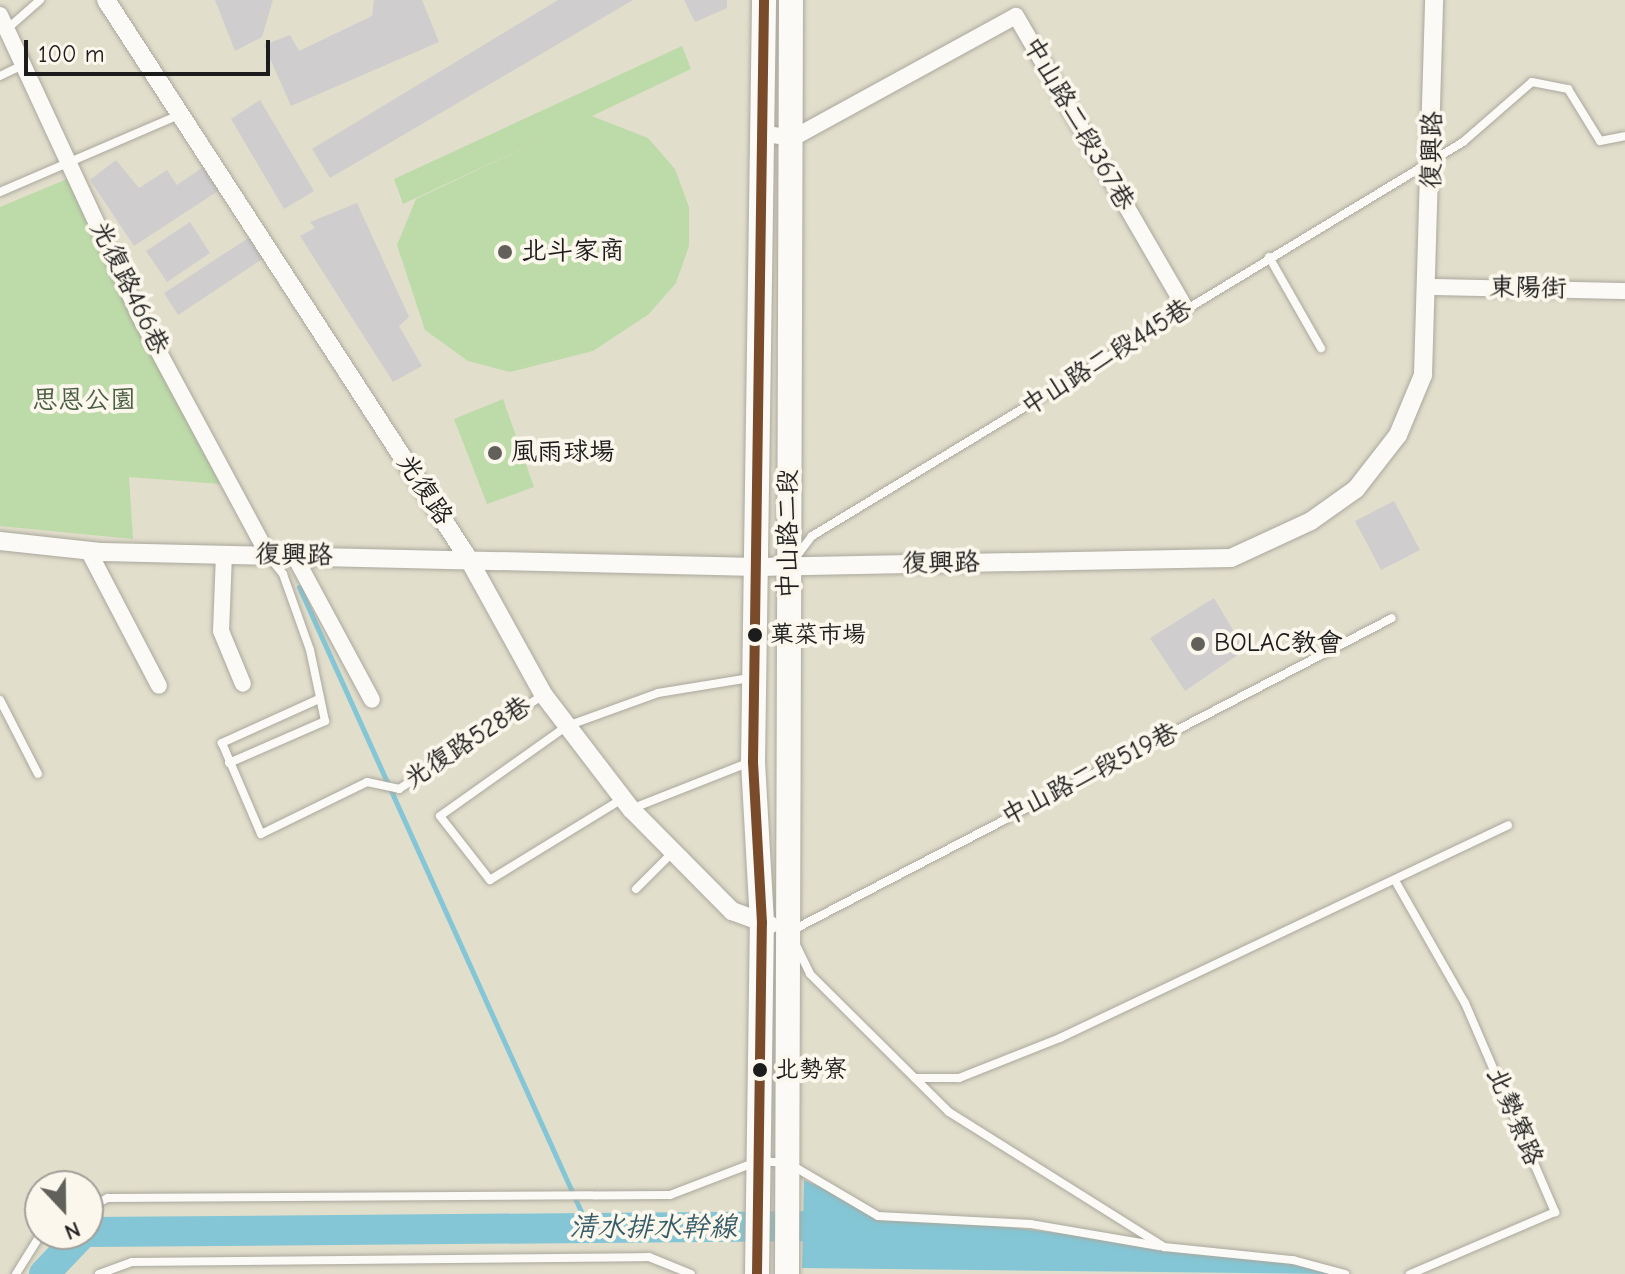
<!DOCTYPE html>
<html>
<head>
<meta charset="utf-8">
<style>
	body { margin:0 }
	#map { position:relative; width:1625px; height:1274px; overflow:hidden; background:#e2decc; font-family:"Comic Neue","LXGW WenKai TC",sans-serif }
	div>[style] { position:absolute }
	.green>* { inset:0; background:#bddba9 }
	.water>* { inset:0; background:#84c6d5 }
	.stream>* { height:5px; margin:-2.5px; padding:0 2.5px; transform-origin:2.5px; border-radius:2.5px; background:#84c6d5 }
	.river>* { height:30px; margin:-15px; padding:0 15px; transform-origin:15px; border-radius:15px; background:#84c6d5 }
	.building>* { inset:0; background:#d0cdce }
	.roads { filter:drop-shadow(0 0 2px #aaa89d) drop-shadow(0 0 2px #aaa89d) }
	.service>* { height:8px; margin:-4px; padding:0 4px; transform-origin:4px; border-radius:4px; background:#fbfaf7 }
	.minor>* { height:16px; margin:-8px; padding:0 8px; transform-origin:8px; border-radius:8px; background:#fbfaf7 }
	.tertiary>* { height:18px; margin:-9px; padding:0 9px; transform-origin:9px; border-radius:9px; background:#fbfaf7 }
	.primary>* { height:24px; margin:-12px; padding:0 12px; transform-origin:12px; border-radius:12px; background:#fbfaf7 }
	.bus-1>* { height:10px; margin:-5px; padding:0 5px; transform-origin:5px; border-radius:5px; background:#7a4b2a }
	.dots>* { width:22px; height:22px; translate:-50% -50%; box-sizing:border-box; border:4px solid #fbf7ec; border-radius:50% }
	span { translate:-50% -50%; white-space:nowrap; text-align:center; line-height:1.15; -webkit-text-stroke:8px #fbf7ec; paint-order:stroke }
	.bus-label { font-size:24px; color:#1c1c1c }
	.left { translate:0 -50%; text-align:left }
	.street-label { font-size:26px; color:#1c1c1c }
	.poi-label { font-size:26px; color:#1c1c1c }
	.park-label { font-size:26px; color:#4a5e43 }
	.water-label { font-size:28px; color:#355c68; font-style:italic }
	.north { position:absolute; left:24px; top:1170px; width:80px; height:80px; box-sizing:border-box; background:#fbf7ec; border:2px solid #a29f99; border-radius:50%; rotate:158deg; font-size:22px; font-weight:700; line-height:32px; text-align:center; color:#1c1c1c }
	.north::after { content:''; display:block; margin:auto; width:28px; height:36px; background:#61605a; clip-path:polygon(50% 0,100% 100%,50% 72%,0 100%) }
	.scale { position:absolute; left:24px; top:40px; width:246px; height:36px; box-sizing:border-box; border:4px solid #1c1c1c; border-top:0; padding-left:10px; font-size:24px; line-height:28px; white-space:nowrap; color:#1c1c1c; -webkit-text-stroke:6px #fbf7ec; paint-order:stroke }
</style>
</head>
<body>
<div id="map">
	<div class="green">
		<div style="clip-path:polygon(682px 46px,691px 69px,592px 116px,648px 138px,675px 169px,689px 207px,689px 246px,676px 283px,649px 314px,593px 351px,510px 372px,468px 361px,425px 330px,397px 245px,416px 199px,560px 131px,403px 204px,394px 179px)"></div>
		<div style="clip-path:polygon(67px 179px,220px 484px,129px 477px,133px 539px,0 526px,0 207px)"></div>
		<div style="clip-path:polygon(503px 399px,534px 487px,487px 504px,454px 419px)"></div>
	</div>
	<div class="water">
		<div style="clip-path:polygon(804px 1180px,875px 1211px,1273px 1259px,1330px 1274px,802px 1268px)"></div>
	</div>
	<div class="stream">
		<div style="left:299px;top:587px;width:702px;rotate:65.7deg"></div>
	</div>
	<div class="river">
		<div style="left:88px;top:1232px;width:754px;rotate:-0.46deg"></div>
		<div style="left:44px;top:1274px;width:55px;rotate:-46.5deg"></div>
	</div>
	<div class="building">
		<div style="clip-path:polygon(215px 0,273px 0,262px 37px,235px 51px)"></div>
		<div style="clip-path:polygon(374px 0,422px 0,439px 42px,291px 106px,264px 45px,290px 35px,299px 51px,372px 16px)"></div>
		<div style="clip-path:polygon(558px 0,633px 0,330px 178px,312px 149px)"></div>
		<div style="clip-path:polygon(684px 0,727px 0,727px 8px,695px 22px)"></div>
		<div style="clip-path:polygon(260px 100px,314px 191px,284px 209px,231px 119px)"></div>
		<div style="clip-path:polygon(116px 160px,139px 188px,167px 170px,177px 185px,206px 165px,221px 189px,134px 246px,90px 180px)"></div>
		<div style="clip-path:polygon(357px 203px,409px 317px,399px 326px,422px 366px,393px 382px,300px 236px,315px 228px,310px 222px)"></div>
		<div style="clip-path:polygon(190px 222px,210px 253px,167px 282px,146px 251px)"></div>
		<div style="clip-path:polygon(253px 235px,267px 256px,178px 315px,164px 293px)"></div>
		<div style="clip-path:polygon(1394px 501px,1420px 550px,1381px 570px,1355px 521px)"></div>
		<div style="clip-path:polygon(1214px 598px,1245px 650px,1185px 691px,1150px 638px)"></div>
	</div>
	<div class="roads">
		<div class="service">
			<div style="left:7px;top:29px;width:44px;rotate:-41.3deg"></div>
			<div style="left:0;top:76px;width:25px;rotate:-26deg"></div>
			<div style="left:0;top:192px;width:197px;rotate:-23.3deg"></div>
			<div style="left:1269px;top:257px;width:105px;rotate:60.3deg"></div>
			<div style="left:796px;top:557px;width:26px;rotate:-53deg"></div>
			<div style="left:812px;top:536px;width:761px;rotate:-31.18deg"></div>
			<div style="left:1463px;top:142px;width:91px;rotate:-41deg"></div>
			<div style="left:1532px;top:82px;width:37px;rotate:11deg"></div>
			<div style="left:1568px;top:89px;width:61px;rotate:58.4deg"></div>
			<div style="left:1600px;top:141px;width:25px;rotate:-11deg"></div>
			<div style="left:319px;top:699px;width:107px;rotate:155.6deg"></div>
			<div style="left:222px;top:743px;width:99px;rotate:66.8deg"></div>
			<div style="left:261px;top:834px;width:118px;rotate:-26.1deg"></div>
			<div style="left:367px;top:782px;width:33px;rotate:12deg"></div>
			<div style="left:399px;top:789px;width:172px;rotate:-33.1deg"></div>
			<div style="left:0;top:700px;width:83px;rotate:62.8deg"></div>
			<div style="left:229px;top:763px;width:105px;rotate:-23.6deg"></div>
			<div style="left:325px;top:721px;width:73px;rotate:-101.9deg"></div>
			<div style="left:310px;top:650px;width:81px;rotate:-109.6deg"></div>
			<div style="left:283px;top:574px;width:21px;rotate:-129deg"></div>
			<div style="left:622px;top:799px;width:155px;rotate:148.5deg"></div>
			<div style="left:490px;top:880px;width:81px;rotate:-128deg"></div>
			<div style="left:440px;top:816px;width:156px;rotate:-35.3deg"></div>
			<div style="left:567px;top:726px;width:97px;rotate:-19.9deg"></div>
			<div style="left:658px;top:693px;width:93px;rotate:-9.3deg"></div>
			<div style="left:631px;top:809px;width:126px;rotate:-21.5deg"></div>
			<div style="left:1397px;top:884px;width:137px;rotate:60.3deg"></div>
			<div style="left:1465px;top:1003px;width:228px;rotate:66.7deg"></div>
			<div style="left:1555px;top:1212px;width:158px;rotate:156.8deg"></div>
			<div style="left:636px;top:889px;width:52px;rotate:-45deg"></div>
			<div style="left:793px;top:930px;width:675px;rotate:-27.51deg"></div>
			<div style="left:797px;top:947px;width:30px;rotate:64deg"></div>
			<div style="left:810px;top:974px;width:196px;rotate:44.8deg"></div>
			<div style="left:949px;top:1112px;width:254px;rotate:32.1deg"></div>
			<div style="left:1164px;top:1247px;width:130px;rotate:5.8deg"></div>
			<div style="left:1293px;top:1260px;width:54px;rotate:15.1deg"></div>
			<div style="left:915px;top:1078px;width:44px"></div>
			<div style="left:959px;top:1078px;width:109px;rotate:-21.6deg"></div>
			<div style="left:1060px;top:1038px;width:496px;rotate:-25.4deg"></div>
			<div style="left:88px;top:1208px;width:22px;rotate:-27deg"></div>
			<div style="left:108px;top:1198px;width:562px;rotate:-0.31deg"></div>
			<div style="left:670px;top:1195px;width:95px;rotate:-20.9deg"></div>
			<div style="left:759px;top:1161px;width:29px;rotate:4deg"></div>
			<div style="left:788px;top:1163px;width:104px;rotate:30.5deg"></div>
			<div style="left:878px;top:1216px;width:153px;rotate:3deg"></div>
			<div style="left:1031px;top:1224px;width:130px;rotate:9.8deg"></div>
			<div style="left:16px;top:1274px;width:47px;rotate:-58deg"></div>
			<div style="left:99px;top:1274px;width:35px;rotate:-20deg"></div>
			<div style="left:132px;top:1262px;width:517px;rotate:-0.55deg"></div>
			<div style="left:649px;top:1257px;width:45px;rotate:22deg"></div>
		</div>
		<div class="minor">
			<div style="left:0;top:15px;width:333px;rotate:65.1deg"></div>
			<div style="left:140px;top:317px;width:270px;rotate:61.7deg"></div>
			<div style="left:767px;top:134px;width:26px;rotate:9deg"></div>
			<div style="left:793px;top:138px;width:254px;rotate:-28.7deg"></div>
			<div style="left:1016px;top:16px;width:337px;rotate:59.9deg"></div>
			<div style="left:1430px;top:287px;width:195px;rotate:1.2deg"></div>
			<div style="left:88px;top:550px;width:153px;rotate:62.4deg"></div>
			<div style="left:224px;top:554px;width:77px;rotate:92.2deg"></div>
			<div style="left:221px;top:631px;width:57px;rotate:67.5deg"></div>
			<div style="left:295px;top:557px;width:162px;rotate:61.7deg"></div>
		</div>
		<div class="tertiary">
			<div style="left:106px;top:0;width:665px;rotate:57.03deg"></div>
			<div style="left:468px;top:558px;width:155px;rotate:61.1deg"></div>
			<div style="left:543px;top:694px;width:145px;rotate:52.6deg"></div>
			<div style="left:631px;top:809px;width:144px;rotate:45.3deg"></div>
			<div style="left:732px;top:911px;width:40px;rotate:20.2deg"></div>
			<div style="left:0;top:541px;width:103px;rotate:6.2deg"></div>
			<div style="left:102px;top:552px;width:655px;rotate:1.31deg"></div>
			<div style="left:757px;top:567px;width:474px;rotate:-1.1deg"></div>
			<div style="left:1231px;top:558px;width:88px;rotate:-24.8deg"></div>
			<div style="left:1311px;top:521px;width:55px;rotate:-35.4deg"></div>
			<div style="left:1356px;top:489px;width:68px;rotate:-52.1deg"></div>
			<div style="left:1398px;top:435px;width:65px;rotate:-67.4deg"></div>
			<div style="left:1423px;top:375px;width:375px;rotate:-88.3deg"></div>
		</div>
		<div class="primary">
			<div style="left:757px;top:1274px;width:351px;rotate:-89.2deg"></div>
			<div style="left:762px;top:923px;width:161px;rotate:-93.2deg"></div>
			<div style="left:753px;top:762px;width:762px;rotate:-89.17deg"></div>
			<div style="left:787px;top:1274px;width:1274px;rotate:-89.82deg"></div>
		</div>
	</div>
	<div class="bus-1">
		<div style="left:757px;top:1274px;width:351px;rotate:-89.2deg"></div>
		<div style="left:762px;top:923px;width:161px;rotate:-93.2deg"></div>
		<div style="left:753px;top:762px;width:762px;rotate:-89.17deg"></div>
	</div>
	<div class="dots">
		<div style="left:505px;top:252px;background:#61605a"></div>
		<div style="left:495px;top:453px;background:#61605a"></div>
		<div style="left:755px;top:635px;background:#1c1c1c"></div>
		<div style="left:1198px;top:644px;background:#61605a"></div>
		<div style="left:760px;top:1070px;background:#1c1c1c"></div>
	</div>
	<div class="bus-label">
		<span class="left" style="left:770px;top:635px">菓菜市場</span>
		<span class="left" style="left:775px;top:1070px">北勢寮</span>
	</div>
	<div class="street-label">
		<span style="left:1078px;top:124px;rotate:60deg">中山路二段367巷</span>
		<span style="left:1433px;top:150px;rotate:-89deg">復興路</span>
		<span style="left:129px;top:288px;rotate:64deg">光復路466巷</span>
		<span style="left:1528px;top:289px;rotate:1deg">東陽街</span>
		<span style="left:1107px;top:358px;rotate:-32deg">中山路二段445巷</span>
		<span style="left:424px;top:490px;rotate:57deg">光復路</span>
		<span style="left:789px;top:534px;rotate:-90deg">中山路二段</span>
		<span style="left:294px;top:556px;rotate:1deg">復興路</span>
		<span style="left:941px;top:564px;rotate:-1deg">復興路</span>
		<span style="left:468px;top:743px;rotate:-33deg">光復路528巷</span>
		<span style="left:1090px;top:775px;rotate:-27deg">中山路二段519巷</span>
		<span style="left:1514px;top:1117px;rotate:67deg">北勢寮路</span>
	</div>
	<div class="poi-label">
		<span class="left" style="left:521px;top:252px">北斗家商</span>
		<span class="left" style="left:511px;top:453px">風雨球場</span>
		<span class="left" style="left:1214px;top:644px">BOLAC教會</span>
	</div>
	<div class="park-label">
		<span style="left:84px;top:401px">思恩公園</span>
	</div>
	<div class="water-label">
		<span style="left:653px;top:1227px">清水排水幹線</span>
	</div>
	<div class="north">N</div>
	<div class="scale">100 m</div>
</div>
</body>
</html>
